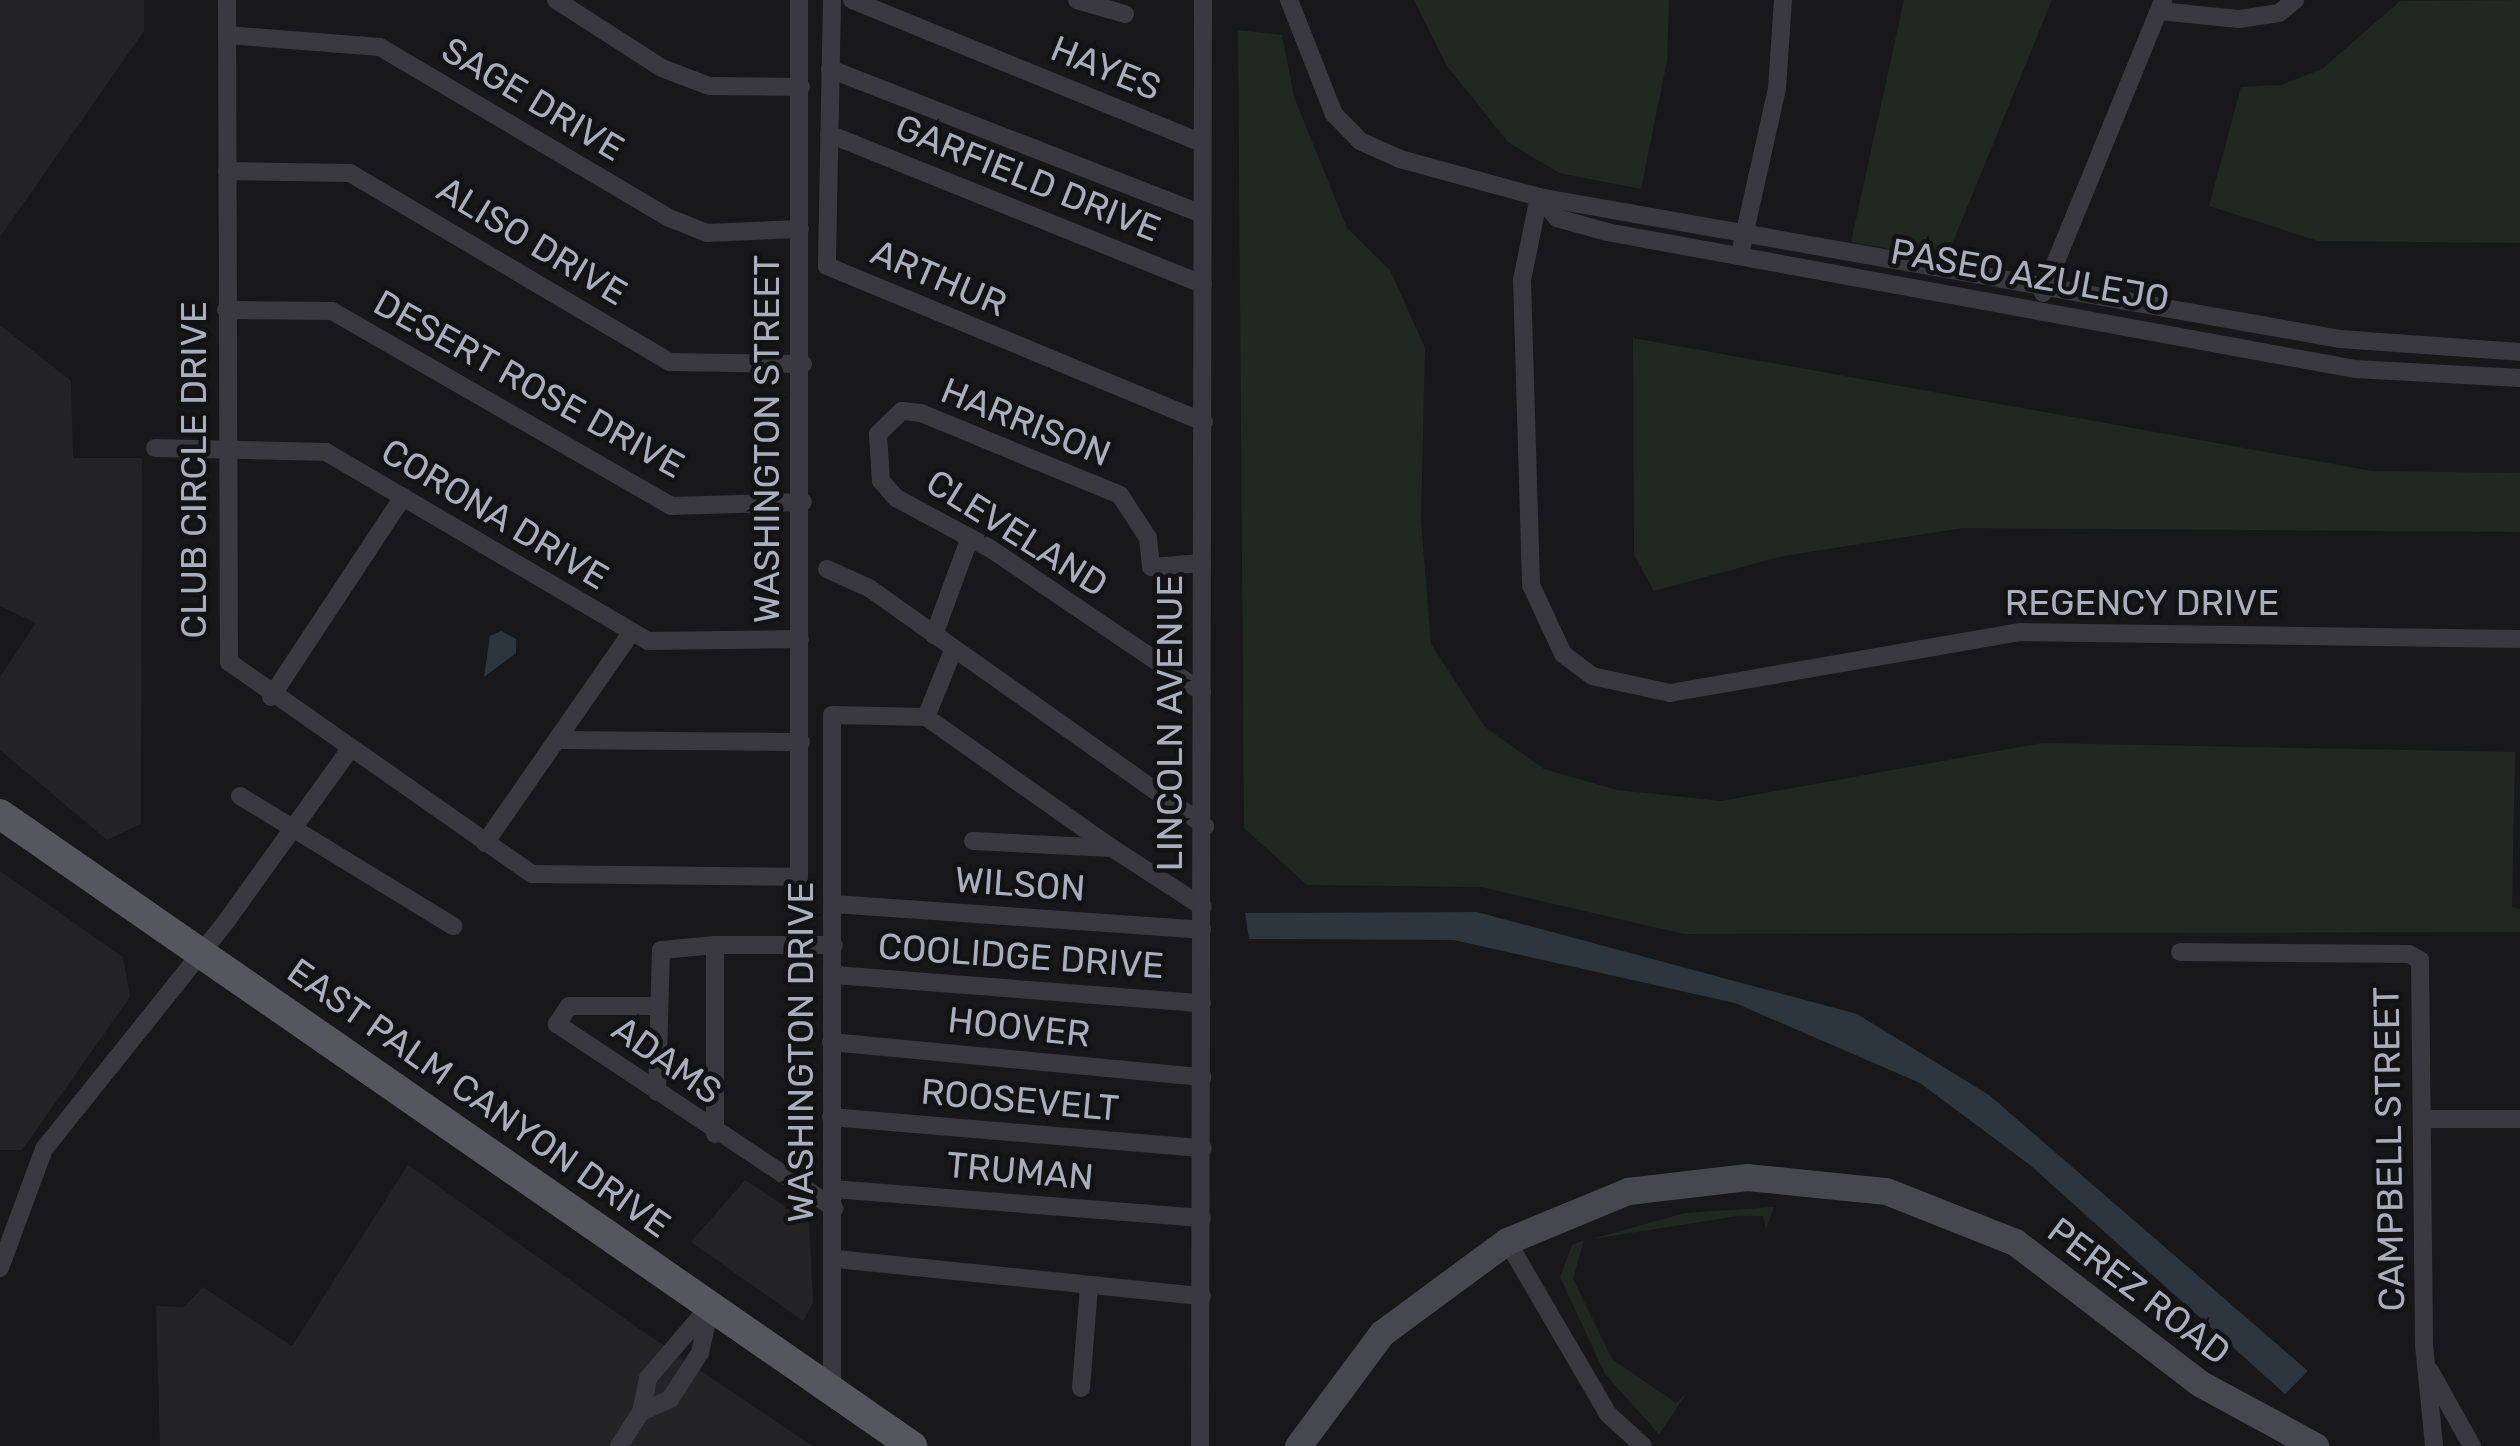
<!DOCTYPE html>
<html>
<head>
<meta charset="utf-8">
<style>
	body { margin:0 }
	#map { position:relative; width:2520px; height:1446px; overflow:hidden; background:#18181a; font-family:Rubik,sans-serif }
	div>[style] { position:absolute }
	.built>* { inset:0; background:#242427 }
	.green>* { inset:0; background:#202821 }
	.water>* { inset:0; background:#2d363f }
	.street>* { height:18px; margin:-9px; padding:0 9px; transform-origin:9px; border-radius:9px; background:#39393f }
	.secondary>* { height:27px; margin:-13.5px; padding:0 13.5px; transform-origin:13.5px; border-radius:13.5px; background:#47484f }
	.primary>* { height:30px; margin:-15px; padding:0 15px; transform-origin:15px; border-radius:15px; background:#55565e }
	span { translate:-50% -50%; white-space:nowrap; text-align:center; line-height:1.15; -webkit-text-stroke:9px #131315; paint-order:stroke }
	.street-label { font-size:36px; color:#aaadba }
</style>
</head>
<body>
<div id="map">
	<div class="built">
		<div style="clip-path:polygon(0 0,144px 0,144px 31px,0 237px)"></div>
		<div style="clip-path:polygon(0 325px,71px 381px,73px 458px,142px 458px,141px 824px,107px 840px,0 750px,0 677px,36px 623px,0 606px)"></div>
		<div style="clip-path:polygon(0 871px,123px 957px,130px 997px,22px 1150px,0 1150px)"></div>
		<div style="clip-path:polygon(408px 1165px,635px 1326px,812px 1446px,160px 1446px,156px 1306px,184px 1307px,203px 1287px,292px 1346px)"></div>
		<div style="clip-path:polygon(745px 1180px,809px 1222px,813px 1303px,803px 1321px,691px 1242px)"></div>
	</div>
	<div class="green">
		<div style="clip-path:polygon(1414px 0,1669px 0,1667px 61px,1641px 189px,1559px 173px,1508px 142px,1447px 66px)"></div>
		<div style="clip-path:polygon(1904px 0,2052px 0,1946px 259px,1851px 242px)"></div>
		<div style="clip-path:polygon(2520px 0,2520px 243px,2318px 241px,2209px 206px,2241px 87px,2281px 85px,2322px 69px,2400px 1px)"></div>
		<div style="clip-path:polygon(1238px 30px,1282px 35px,1294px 97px,1347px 228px,1390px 270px,1425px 348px,1421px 521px,1431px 644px,1485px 727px,1544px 769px,1617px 790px,1721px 801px,2042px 743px,2515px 752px,2512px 907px,2520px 909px,2520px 932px,1684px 934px,1481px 887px,1307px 885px,1244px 828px)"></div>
		<div style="clip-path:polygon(1633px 338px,2372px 471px,2520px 473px,2520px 532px,1963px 528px,1783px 556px,1654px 591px,1634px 555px)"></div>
		<div style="clip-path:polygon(1774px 1207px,1766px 1230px,1763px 1216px,1738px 1216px,1592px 1239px,1685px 1213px)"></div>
		<div style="clip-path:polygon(1584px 1240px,1573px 1279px,1612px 1359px,1676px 1403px,1687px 1393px,1659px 1434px,1605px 1374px,1560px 1277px,1572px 1245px)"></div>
	</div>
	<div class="water">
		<div style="clip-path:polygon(501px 631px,516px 639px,516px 653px,484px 677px,490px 636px)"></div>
		<div style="clip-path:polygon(1477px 912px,1857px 1014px,1989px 1095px,2308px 1371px,2285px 1394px,2030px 1165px,1920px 1083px,1735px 1003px,1454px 940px,1249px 939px,1245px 913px)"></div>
	</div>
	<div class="street">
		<div style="left:227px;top:0;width:662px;rotate:89.83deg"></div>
		<div style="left:229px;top:662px;width:370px;rotate:35deg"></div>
		<div style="left:532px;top:874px;width:267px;rotate:0.6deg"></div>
		<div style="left:799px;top:877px;width:877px;rotate:-90deg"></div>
		<div style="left:556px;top:0;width:126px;rotate:32.7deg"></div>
		<div style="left:662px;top:68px;width:50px;rotate:21deg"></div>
		<div style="left:709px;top:86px;width:92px;rotate:0.6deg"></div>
		<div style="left:832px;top:0;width:266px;rotate:91.1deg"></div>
		<div style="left:827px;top:266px;width:408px;rotate:22.5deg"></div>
		<div style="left:852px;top:0;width:378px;rotate:22.2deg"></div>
		<div style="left:1077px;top:0;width:50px;rotate:16.3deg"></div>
		<div style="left:1289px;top:0;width:123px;rotate:68.5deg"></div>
		<div style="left:1334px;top:114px;width:37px;rotate:46deg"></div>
		<div style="left:1360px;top:141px;width:44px;rotate:24.2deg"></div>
		<div style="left:1400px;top:159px;width:144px;rotate:15.3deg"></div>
		<div style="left:1539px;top:197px;width:813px;rotate:10.05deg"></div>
		<div style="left:2340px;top:339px;width:180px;rotate:4.1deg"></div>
		<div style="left:2159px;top:11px;width:80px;rotate:5.7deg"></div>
		<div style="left:2239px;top:19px;width:40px;rotate:-8.5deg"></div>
		<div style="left:2279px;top:13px;width:21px;rotate:-39deg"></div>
		<div style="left:227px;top:35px;width:153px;rotate:4.5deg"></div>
		<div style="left:380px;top:47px;width:334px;rotate:30.6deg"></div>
		<div style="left:667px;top:217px;width:43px;rotate:21.8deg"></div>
		<div style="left:707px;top:233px;width:93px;rotate:-2.5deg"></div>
		<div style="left:830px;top:69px;width:399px;rotate:21.3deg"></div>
		<div style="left:829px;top:134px;width:403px;rotate:21.9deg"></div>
		<div style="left:227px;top:171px;width:123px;rotate:0.9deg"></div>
		<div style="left:350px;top:173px;width:372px;rotate:30.6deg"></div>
		<div style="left:670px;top:362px;width:133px;rotate:0.9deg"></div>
		<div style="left:1539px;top:197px;width:85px;rotate:101.6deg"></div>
		<div style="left:1522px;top:280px;width:305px;rotate:88.3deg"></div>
		<div style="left:1531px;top:585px;width:76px;rotate:65.1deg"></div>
		<div style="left:1563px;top:654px;width:36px;rotate:37deg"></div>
		<div style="left:1592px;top:676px;width:80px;rotate:12.3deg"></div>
		<div style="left:1670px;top:693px;width:356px;rotate:-9.9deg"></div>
		<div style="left:2021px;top:632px;width:499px;rotate:0.8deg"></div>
		<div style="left:1539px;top:197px;width:28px;rotate:49deg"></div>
		<div style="left:1557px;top:218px;width:52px;rotate:15.6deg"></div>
		<div style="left:1607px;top:232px;width:760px;rotate:10.38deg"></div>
		<div style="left:2355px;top:369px;width:165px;rotate:3.1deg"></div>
		<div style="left:1742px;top:245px;width:161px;rotate:-77.4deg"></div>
		<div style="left:1777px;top:88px;width:88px;rotate:-86.1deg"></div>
		<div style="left:2043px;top:293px;width:317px;rotate:-67.7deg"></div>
		<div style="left:226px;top:310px;width:106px;rotate:0.5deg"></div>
		<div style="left:332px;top:311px;width:391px;rotate:29.9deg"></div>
		<div style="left:671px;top:506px;width:132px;rotate:-1.7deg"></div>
		<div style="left:155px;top:448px;width:171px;rotate:1.3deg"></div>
		<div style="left:326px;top:452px;width:373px;rotate:30.4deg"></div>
		<div style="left:648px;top:641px;width:152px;rotate:-0.8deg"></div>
		<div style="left:827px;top:569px;width:46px;rotate:24.3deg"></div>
		<div style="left:869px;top:588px;width:412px;rotate:35.3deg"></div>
		<div style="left:934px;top:635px;width:104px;rotate:-69.8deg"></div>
		<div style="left:1202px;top:692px;width:257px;rotate:-145.9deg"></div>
		<div style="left:989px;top:548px;width:106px;rotate:-151.7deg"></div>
		<div style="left:896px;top:498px;width:23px;rotate:-131deg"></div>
		<div style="left:881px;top:481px;width:47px;rotate:-93.7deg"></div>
		<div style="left:878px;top:434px;width:33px;rotate:-44deg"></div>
		<div style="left:902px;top:411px;width:19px;rotate:6deg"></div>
		<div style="left:921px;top:413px;width:215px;rotate:22.4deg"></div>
		<div style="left:1120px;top:495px;width:51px;rotate:56.9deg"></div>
		<div style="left:1148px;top:538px;width:29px;rotate:84deg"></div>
		<div style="left:1151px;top:567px;width:51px;rotate:-4.5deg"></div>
		<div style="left:271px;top:697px;width:240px;rotate:-56.6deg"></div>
		<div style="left:926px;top:717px;width:71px;rotate:-67.8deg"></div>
		<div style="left:559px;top:740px;width:242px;rotate:0.5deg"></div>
		<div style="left:240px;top:796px;width:250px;rotate:31.4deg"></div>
		<div style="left:973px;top:841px;width:139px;rotate:2.9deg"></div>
		<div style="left:1112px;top:848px;width:108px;rotate:33deg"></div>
		<div style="left:485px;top:843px;width:256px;rotate:-55.2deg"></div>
		<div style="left:834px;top:904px;width:369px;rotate:4deg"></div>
		<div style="left:2180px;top:952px;width:229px;rotate:0.5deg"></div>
		<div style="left:2409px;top:954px;width:13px;rotate:29deg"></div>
		<div style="left:2420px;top:960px;width:385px;rotate:89.4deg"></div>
		<div style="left:2424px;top:1345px;width:101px;rotate:84.3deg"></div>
		<div style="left:835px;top:975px;width:368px;rotate:4.4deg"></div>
		<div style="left:658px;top:1006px;width:89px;rotate:180deg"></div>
		<div style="left:569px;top:1006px;width:22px;rotate:124deg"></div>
		<div style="left:557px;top:1024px;width:333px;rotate:33.6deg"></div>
		<div style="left:831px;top:1042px;width:373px;rotate:5.4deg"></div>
		<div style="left:657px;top:1092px;width:142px;rotate:-88.4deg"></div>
		<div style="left:661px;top:950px;width:54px;rotate:-5.3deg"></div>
		<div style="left:831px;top:1117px;width:373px;rotate:4.8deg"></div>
		<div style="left:2424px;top:1119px;width:96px"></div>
		<div style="left:715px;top:1134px;width:189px;rotate:-90deg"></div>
		<div style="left:715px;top:945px;width:119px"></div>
		<div style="left:833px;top:1189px;width:370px;rotate:4.5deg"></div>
		<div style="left:1507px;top:1241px;width:200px;rotate:59.7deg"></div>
		<div style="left:1608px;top:1414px;width:47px;rotate:42.4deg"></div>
		<div style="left:836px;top:1259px;width:368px;rotate:5.8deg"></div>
		<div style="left:0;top:1268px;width:127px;rotate:-69.7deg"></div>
		<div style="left:44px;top:1149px;width:290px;rotate:-51.3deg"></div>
		<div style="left:225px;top:923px;width:211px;rotate:-54.3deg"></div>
		<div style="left:2430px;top:1371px;width:86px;rotate:60.8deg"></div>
		<div style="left:832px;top:1388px;width:673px;rotate:-90deg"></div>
		<div style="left:832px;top:715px;width:94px;rotate:1.2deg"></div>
		<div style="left:926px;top:717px;width:228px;rotate:35.2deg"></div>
		<div style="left:1081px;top:1388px;width:102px;rotate:-85.5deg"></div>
		<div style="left:641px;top:1412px;width:32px;rotate:-24deg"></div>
		<div style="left:670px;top:1399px;width:55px;rotate:-56.9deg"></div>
		<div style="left:700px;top:1353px;width:47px;rotate:-77.7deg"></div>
		<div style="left:619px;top:1446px;width:40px;rotate:-57.1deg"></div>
		<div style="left:641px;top:1412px;width:35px;rotate:-78deg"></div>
		<div style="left:648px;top:1378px;width:95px;rotate:-49.3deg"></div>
		<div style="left:1200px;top:1446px;width:1446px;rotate:-89.88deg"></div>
	</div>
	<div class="secondary">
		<div style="left:1298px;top:1446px;width:141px;rotate:-53.4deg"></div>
		<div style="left:1382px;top:1333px;width:155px;rotate:-36.4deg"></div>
		<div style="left:1507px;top:1241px;width:131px;rotate:-22.5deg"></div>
		<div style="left:1628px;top:1191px;width:120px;rotate:-6.7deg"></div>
		<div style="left:1747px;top:1177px;width:140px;rotate:5.8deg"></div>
		<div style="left:1886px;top:1191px;width:139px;rotate:21.6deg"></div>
		<div style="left:2015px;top:1242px;width:234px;rotate:37.4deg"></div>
		<div style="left:2201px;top:1384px;width:130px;rotate:28.5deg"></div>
	</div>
	<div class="primary">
		<div style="left:0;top:814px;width:1110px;rotate:34.72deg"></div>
	</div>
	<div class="street-label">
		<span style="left:1106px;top:68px;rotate:22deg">HAYES</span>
		<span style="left:533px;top:99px;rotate:31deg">SAGE DRIVE</span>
		<span style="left:1028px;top:178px;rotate:22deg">GARFIELD DRIVE</span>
		<span style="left:532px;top:241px;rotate:31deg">ALISO DRIVE</span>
		<span style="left:2030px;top:275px;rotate:10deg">PASEO AZULEJO</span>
		<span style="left:939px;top:278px;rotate:23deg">ARTHUR</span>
		<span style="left:529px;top:384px;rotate:29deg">DESERT ROSE DRIVE</span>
		<span style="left:1026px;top:422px;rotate:22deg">HARRISON</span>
		<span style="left:767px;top:439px;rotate:-90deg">WASHINGTON STREET</span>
		<span style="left:194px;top:470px;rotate:-90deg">CLUB CIRCLE DRIVE</span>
		<span style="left:495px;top:514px;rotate:31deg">CORONA DRIVE</span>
		<span style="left:1017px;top:533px;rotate:32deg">CLEVELAND</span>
		<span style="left:2142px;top:603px">REGENCY DRIVE</span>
		<span style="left:1170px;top:723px;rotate:-90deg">LINCOLN AVENUE</span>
		<span style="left:1020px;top:884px;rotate:4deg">WILSON</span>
		<span style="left:1021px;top:956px;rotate:4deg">COOLIDGE DRIVE</span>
		<span style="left:1019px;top:1027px;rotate:6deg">HOOVER</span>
		<span style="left:801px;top:1052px;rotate:-90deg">WASHINGTON DRIVE</span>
		<span style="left:667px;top:1060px;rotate:35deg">ADAMS</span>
		<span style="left:479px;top:1098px;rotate:35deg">EAST PALM CANYON DRIVE</span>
		<span style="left:1020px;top:1100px;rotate:5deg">ROOSEVELT</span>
		<span style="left:2389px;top:1149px;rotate:-91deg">CAMPBELL STREET</span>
		<span style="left:1020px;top:1171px;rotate:5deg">TRUMAN</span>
		<span style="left:2139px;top:1291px;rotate:37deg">PEREZ ROAD</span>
	</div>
</div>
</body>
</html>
